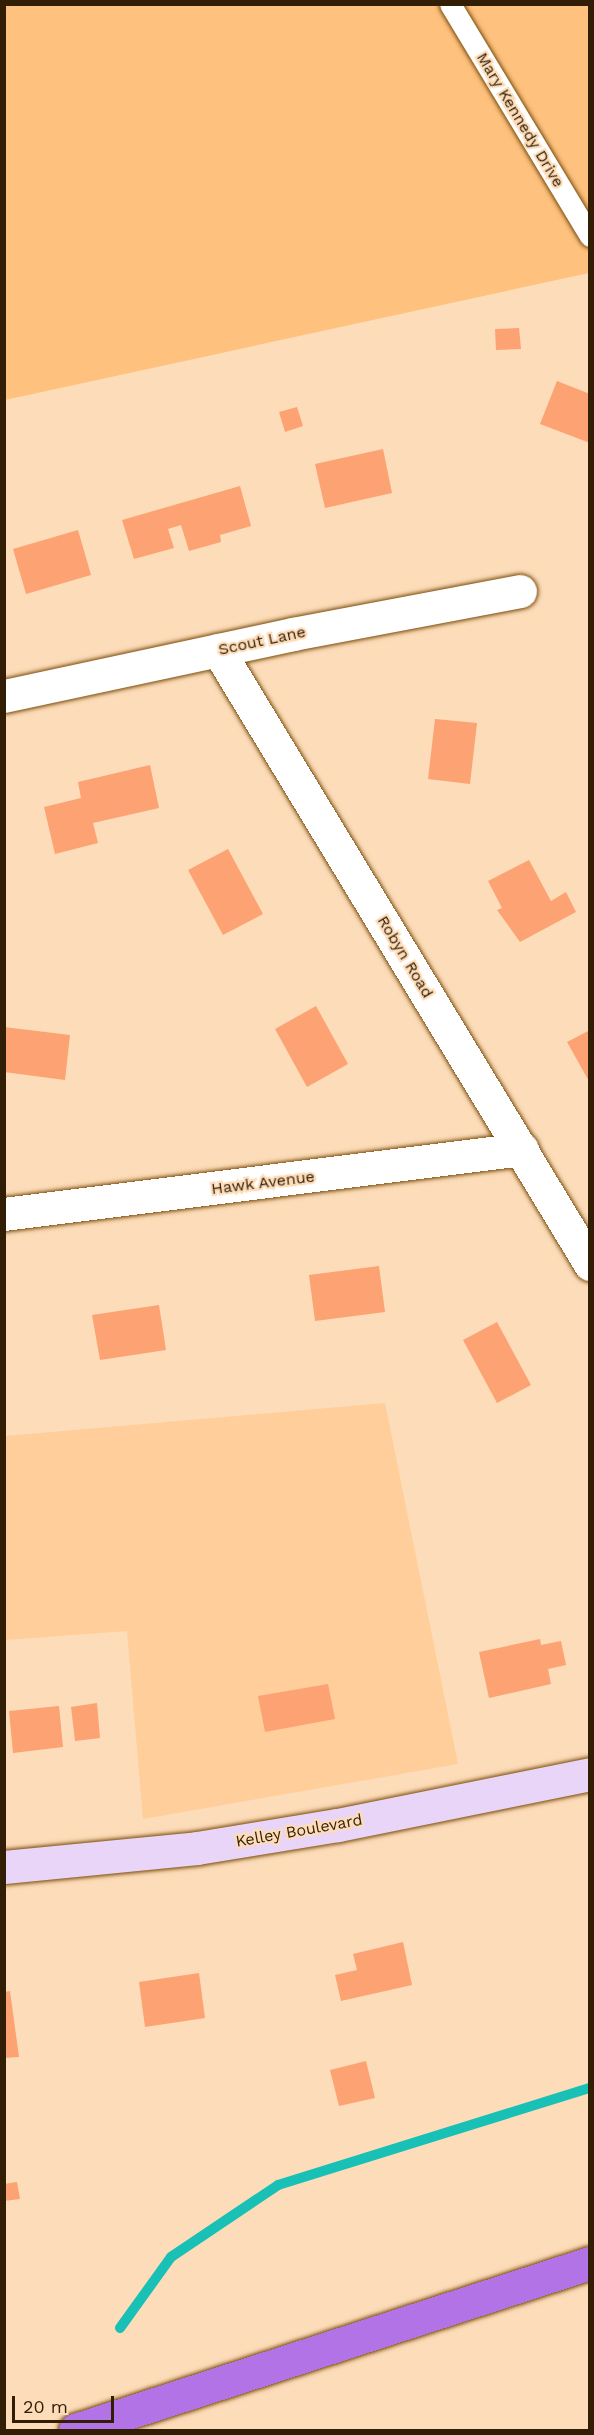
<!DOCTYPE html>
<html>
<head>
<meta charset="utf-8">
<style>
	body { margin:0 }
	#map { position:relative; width:594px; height:2435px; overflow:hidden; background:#fddcb9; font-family:"Work Sans",sans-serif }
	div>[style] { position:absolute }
	.built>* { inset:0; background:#ffce9b }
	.green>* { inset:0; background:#fec17e }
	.stream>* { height:10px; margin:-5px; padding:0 5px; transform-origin:5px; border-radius:5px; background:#19c0b5 }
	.building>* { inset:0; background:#fca273 }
	.roads { filter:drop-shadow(0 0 2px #7c4d0b) drop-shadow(0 0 2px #7c4d0b) }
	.service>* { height:21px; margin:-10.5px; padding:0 10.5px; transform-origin:10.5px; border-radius:10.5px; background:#fff }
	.minor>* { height:33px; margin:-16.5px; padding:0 16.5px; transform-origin:16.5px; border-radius:16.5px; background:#fff }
	.secondary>* { height:33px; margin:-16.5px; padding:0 16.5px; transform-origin:16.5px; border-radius:16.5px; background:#e8d5f8 }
	.motorway>* { height:33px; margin:-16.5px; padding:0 16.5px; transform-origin:16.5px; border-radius:16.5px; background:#b273e7 }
	span { translate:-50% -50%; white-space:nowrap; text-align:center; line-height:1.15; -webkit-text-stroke:4.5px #fddcb9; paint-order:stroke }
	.street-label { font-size:16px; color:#321e05 }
	.frame { position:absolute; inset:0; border:6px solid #321e05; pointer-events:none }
	.scale { position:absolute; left:12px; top:2396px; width:102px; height:27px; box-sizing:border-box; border:3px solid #321e05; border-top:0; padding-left:8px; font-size:18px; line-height:21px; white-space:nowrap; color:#321e05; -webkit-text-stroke:4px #fddcb9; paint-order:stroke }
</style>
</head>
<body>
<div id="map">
	<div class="built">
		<div style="clip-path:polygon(385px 1403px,458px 1764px,143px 1819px,127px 1631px,5px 1640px,5px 1436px)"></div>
	</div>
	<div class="green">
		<div style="clip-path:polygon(4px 5px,589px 5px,589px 273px,5px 400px)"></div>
	</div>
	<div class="stream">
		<div style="left:120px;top:2328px;width:87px;rotate:-54.3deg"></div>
		<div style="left:171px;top:2257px;width:129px;rotate:-33.9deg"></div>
		<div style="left:278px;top:2185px;width:327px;rotate:-17.3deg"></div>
	</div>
	<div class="building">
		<div style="clip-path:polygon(519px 328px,521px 349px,496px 350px,495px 329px)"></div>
		<div style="clip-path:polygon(557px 381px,590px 394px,590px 443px,540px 424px)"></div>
		<div style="clip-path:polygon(297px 407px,303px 426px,285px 432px,279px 412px)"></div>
		<div style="clip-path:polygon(383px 449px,392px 493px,325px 508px,315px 464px)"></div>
		<div style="clip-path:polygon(240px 486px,251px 526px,220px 535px,221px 542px,189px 551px,181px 525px,168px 529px,174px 548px,134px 559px,122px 520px)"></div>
		<div style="clip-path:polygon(78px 530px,91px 575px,26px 594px,13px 549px)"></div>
		<div style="clip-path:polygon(435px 719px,477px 723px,470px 784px,428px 779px)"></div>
		<div style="clip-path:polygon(150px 765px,159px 808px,93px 823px,98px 843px,55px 854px,44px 807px,81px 798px,78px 782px)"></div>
		<div style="clip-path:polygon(228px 849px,263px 914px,223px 935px,188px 870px)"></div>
		<div style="clip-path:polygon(529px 860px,551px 901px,566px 892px,576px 912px,520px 942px,497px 910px,502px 908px,488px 881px)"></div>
		<div style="clip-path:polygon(316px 1006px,348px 1064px,307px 1087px,275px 1029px)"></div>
		<div style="clip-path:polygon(4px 1027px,70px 1035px,65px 1080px,4px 1072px)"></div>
		<div style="clip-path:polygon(590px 1030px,590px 1083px,567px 1042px)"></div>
		<div style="clip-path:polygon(379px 1266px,385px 1312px,315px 1321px,309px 1275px)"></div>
		<div style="clip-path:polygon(159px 1305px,166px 1350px,100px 1360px,92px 1315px)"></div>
		<div style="clip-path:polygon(497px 1322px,531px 1385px,497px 1403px,463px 1340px)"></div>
		<div style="clip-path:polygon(540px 1639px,541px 1645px,561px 1641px,566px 1665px,548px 1669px,551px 1684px,489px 1698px,479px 1652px)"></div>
		<div style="clip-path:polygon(328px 1684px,335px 1719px,265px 1732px,258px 1696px)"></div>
		<div style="clip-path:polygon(97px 1703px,100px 1738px,75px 1741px,71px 1707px)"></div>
		<div style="clip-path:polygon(59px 1706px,63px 1747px,13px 1753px,9px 1711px)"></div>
		<div style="clip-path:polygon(403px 1942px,412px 1985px,341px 2001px,335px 1975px,357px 1970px,353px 1954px)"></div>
		<div style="clip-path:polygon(199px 1973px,205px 2018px,145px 2027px,139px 1982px)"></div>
		<div style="clip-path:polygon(10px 1991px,19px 2057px,4px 2058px,4px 1992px)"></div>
		<div style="clip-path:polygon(366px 2061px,375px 2098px,339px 2106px,330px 2070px)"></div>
		<div style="clip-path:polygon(17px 2182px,20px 2199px,4px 2201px,4px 2184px)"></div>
	</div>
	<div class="roads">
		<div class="service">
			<div style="left:450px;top:4px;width:271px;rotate:58.9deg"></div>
		</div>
		<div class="minor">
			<div style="left:218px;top:650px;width:718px;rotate:58.79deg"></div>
			<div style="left:4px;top:696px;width:296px;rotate:-12.1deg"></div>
			<div style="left:293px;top:634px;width:231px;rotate:-10.7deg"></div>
			<div style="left:4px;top:1214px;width:522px;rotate:-7.15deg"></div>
		</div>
		<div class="secondary">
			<div style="left:4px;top:1867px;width:194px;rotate:-5.6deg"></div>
			<div style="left:197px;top:1848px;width:143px;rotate:-9.3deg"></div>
			<div style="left:338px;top:1825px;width:257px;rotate:-11.4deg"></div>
		</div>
		<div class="motorway">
			<div style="left:75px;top:2430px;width:541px;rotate:-17.97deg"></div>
		</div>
	</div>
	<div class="street-label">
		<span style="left:520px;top:120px;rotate:59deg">Mary Kennedy Drive</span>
		<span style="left:262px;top:641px;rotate:-12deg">Scout Lane</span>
		<span style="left:405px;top:957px;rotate:59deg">Robyn Road</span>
		<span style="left:263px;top:1183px;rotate:-7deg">Hawk Avenue</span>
		<span style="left:299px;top:1831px;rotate:-10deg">Kelley Boulevard</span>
	</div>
	<div class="frame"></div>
	<div class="scale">20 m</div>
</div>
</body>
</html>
